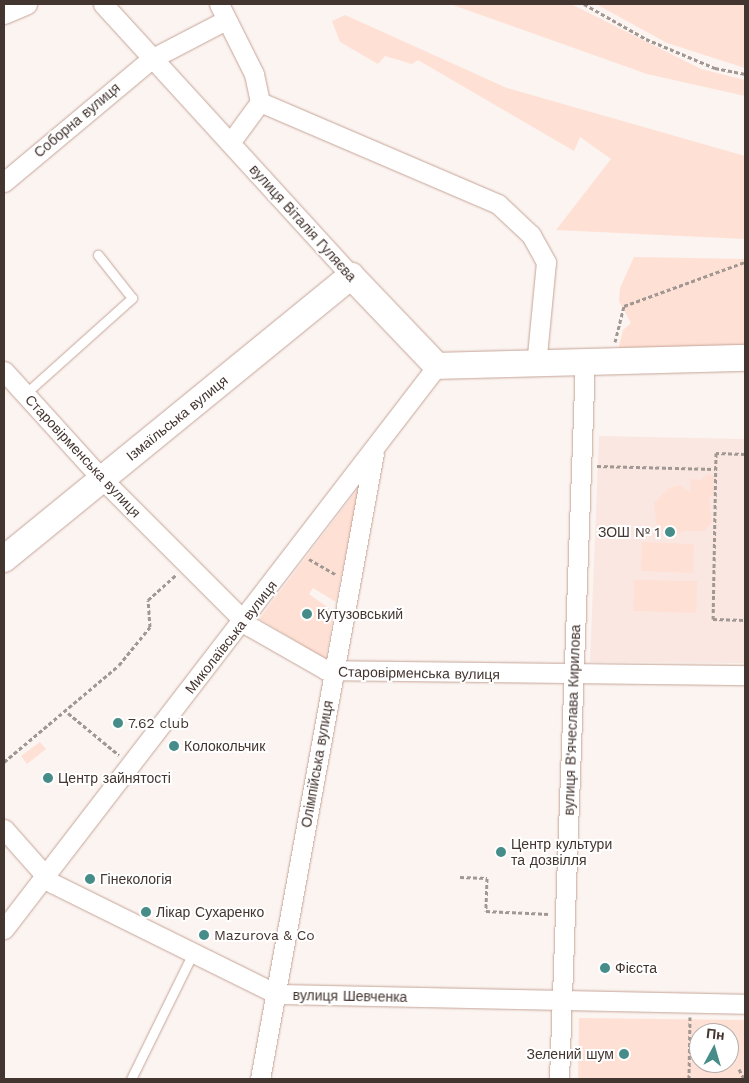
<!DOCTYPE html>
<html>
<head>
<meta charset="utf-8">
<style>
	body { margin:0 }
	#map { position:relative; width:749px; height:1083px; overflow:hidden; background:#fbf4f1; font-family:"Work Sans",sans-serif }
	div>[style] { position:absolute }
	.built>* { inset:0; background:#fae7e1 }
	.green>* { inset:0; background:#ffe0d5 }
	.path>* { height:3px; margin-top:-1.5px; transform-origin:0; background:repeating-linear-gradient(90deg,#a19793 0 4px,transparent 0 6.5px) }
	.roads { filter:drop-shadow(0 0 1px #c6a497) drop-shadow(0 0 1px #c6a497) }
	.service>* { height:9px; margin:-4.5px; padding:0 4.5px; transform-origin:4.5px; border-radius:4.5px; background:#fff }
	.minor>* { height:19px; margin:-9.5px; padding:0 9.5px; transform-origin:9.5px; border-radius:9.5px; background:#fff }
	.secondary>* { height:26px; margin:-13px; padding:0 13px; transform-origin:13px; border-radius:13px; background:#fff }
	.dots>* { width:14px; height:14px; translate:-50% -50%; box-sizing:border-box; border:2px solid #fff; border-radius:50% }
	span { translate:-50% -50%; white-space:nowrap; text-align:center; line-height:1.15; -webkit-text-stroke:4px #fff; paint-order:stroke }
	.street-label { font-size:14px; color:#433530 }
	.poi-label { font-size:14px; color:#433530 }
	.right { translate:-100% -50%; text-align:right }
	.left { translate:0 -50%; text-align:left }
	.frame { position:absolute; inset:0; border:5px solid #433530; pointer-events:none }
	.north { position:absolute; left:689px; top:1023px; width:50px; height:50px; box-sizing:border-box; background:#fff; border:1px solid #b4aeac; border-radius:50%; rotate:6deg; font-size:14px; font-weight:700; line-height:20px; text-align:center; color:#433530 }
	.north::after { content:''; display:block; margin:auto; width:18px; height:22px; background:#468d89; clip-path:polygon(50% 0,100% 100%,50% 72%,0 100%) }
</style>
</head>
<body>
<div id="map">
	<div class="built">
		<div style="clip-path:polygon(599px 436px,745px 439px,745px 663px,590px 662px)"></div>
	</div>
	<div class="green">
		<div style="clip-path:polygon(450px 4px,571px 4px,701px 69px,745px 80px,745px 96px,647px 74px)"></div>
		<div style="clip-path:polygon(596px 4px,745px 4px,745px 68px,667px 43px)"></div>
		<div style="clip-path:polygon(345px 15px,507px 88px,745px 156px,745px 239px,556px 230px,611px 159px,580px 137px,574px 151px,418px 60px,412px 64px,385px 56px,378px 64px,340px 42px,332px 21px)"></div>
		<div style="clip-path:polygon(634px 257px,745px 259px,745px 349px,618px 350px,623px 330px,631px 323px,619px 301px,620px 288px)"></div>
		<div style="clip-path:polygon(707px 474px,714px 476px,714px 493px,709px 499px,712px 522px,704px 531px,685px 531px,668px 538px,656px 522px,654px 503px,669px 488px,679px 485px,690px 492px,691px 479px,701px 480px)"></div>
		<div style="clip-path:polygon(360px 486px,336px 602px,313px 588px,309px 594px,334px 612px,326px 659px,259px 619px)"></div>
		<div style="clip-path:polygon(642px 542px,694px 544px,693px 573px,641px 571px)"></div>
		<div style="clip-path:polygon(634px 580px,697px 581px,696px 613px,633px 611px)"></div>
		<div style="clip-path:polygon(40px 742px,46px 749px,27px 764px,21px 756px)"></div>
		<div style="clip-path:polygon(evenodd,579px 1018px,745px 1020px,745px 1079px,578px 1079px,579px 1018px,699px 1033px,729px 1033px,729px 1063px,699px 1063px,699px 1033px)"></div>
	</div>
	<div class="path">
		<div style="left:584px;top:4px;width:71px;rotate:29.4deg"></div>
		<div style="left:646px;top:39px;width:75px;rotate:22.8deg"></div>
		<div style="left:715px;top:68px;width:31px;rotate:11deg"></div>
		<div style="left:615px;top:342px;width:37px;rotate:-76deg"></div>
		<div style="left:624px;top:306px;width:129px;rotate:-20deg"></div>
		<div style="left:745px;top:454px;width:29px;rotate:-178deg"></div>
		<div style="left:716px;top:453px;width:166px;rotate:91deg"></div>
		<div style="left:713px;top:619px;width:32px;rotate:2deg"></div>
		<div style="left:597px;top:466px;width:118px;rotate:1.5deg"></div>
		<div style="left:309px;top:559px;width:32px;rotate:30deg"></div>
		<div style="left:68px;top:713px;width:66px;rotate:39.5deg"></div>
		<div style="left:4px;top:762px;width:150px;rotate:-40.1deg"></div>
		<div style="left:119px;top:665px;width:49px;rotate:-50.8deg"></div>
		<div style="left:150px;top:627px;width:27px;rotate:-94deg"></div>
		<div style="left:148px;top:600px;width:38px;rotate:-42deg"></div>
		<div style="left:460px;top:877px;width:27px;rotate:2deg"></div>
		<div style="left:487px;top:878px;width:33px;rotate:92deg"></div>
		<div style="left:486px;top:911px;width:63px;rotate:2.7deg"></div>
		<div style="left:739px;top:1069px;width:11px;rotate:63deg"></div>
		<div style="left:689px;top:1079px;width:62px;rotate:-89.1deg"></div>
	</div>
	<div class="roads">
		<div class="service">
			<div style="left:25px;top:394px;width:144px;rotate:-41.9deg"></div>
			<div style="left:132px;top:298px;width:55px;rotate:-128.3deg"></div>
			<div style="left:131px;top:1079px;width:140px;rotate:-63.8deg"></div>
		</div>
		<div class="minor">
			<div style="left:103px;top:4px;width:368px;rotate:47.6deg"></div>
			<div style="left:219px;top:4px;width:78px;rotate:63.4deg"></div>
			<div style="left:254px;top:74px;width:29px;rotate:78deg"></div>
			<div style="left:260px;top:102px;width:259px;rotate:23.2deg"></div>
			<div style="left:498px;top:204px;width:45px;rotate:43.2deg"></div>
			<div style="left:531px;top:235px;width:31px;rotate:61deg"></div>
			<div style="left:546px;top:262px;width:103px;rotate:95.5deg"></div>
			<div style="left:4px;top:14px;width:25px;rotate:-23deg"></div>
			<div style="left:230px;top:143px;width:51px;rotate:-53.8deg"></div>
			<div style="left:4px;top:182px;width:192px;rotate:-39.9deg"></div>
			<div style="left:151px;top:59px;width:82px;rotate:-27.5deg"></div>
			<div style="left:4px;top:371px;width:146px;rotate:47.8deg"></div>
			<div style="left:102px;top:479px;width:208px;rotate:45deg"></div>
			<div style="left:249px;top:626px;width:89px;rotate:29.7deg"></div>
			<div style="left:326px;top:670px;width:419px;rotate:0.7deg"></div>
			<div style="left:4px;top:829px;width:72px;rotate:48.4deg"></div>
			<div style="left:52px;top:883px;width:251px;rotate:26.3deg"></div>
			<div style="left:277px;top:994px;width:468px;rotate:1.2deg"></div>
			<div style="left:4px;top:929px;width:710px;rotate:-52.44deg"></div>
			<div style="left:260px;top:1079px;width:636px;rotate:-79.68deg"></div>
			<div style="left:559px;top:1079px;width:718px;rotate:-87.93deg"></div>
		</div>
		<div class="secondary">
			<div style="left:4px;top:559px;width:448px;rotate:-39.2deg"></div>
			<div style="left:351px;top:276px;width:124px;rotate:46.3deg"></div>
			<div style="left:437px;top:366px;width:308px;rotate:-1.5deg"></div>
		</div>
	</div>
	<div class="dots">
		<div style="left:670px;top:532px;background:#468d89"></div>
		<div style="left:307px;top:614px;background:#468d89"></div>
		<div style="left:118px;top:723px;background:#468d89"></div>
		<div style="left:174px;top:746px;background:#468d89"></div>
		<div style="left:48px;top:778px;background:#468d89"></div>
		<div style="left:501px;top:852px;background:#468d89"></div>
		<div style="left:90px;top:879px;background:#468d89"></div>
		<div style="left:146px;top:912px;background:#468d89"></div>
		<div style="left:204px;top:935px;background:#468d89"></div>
		<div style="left:605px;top:968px;background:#468d89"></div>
		<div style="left:624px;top:1054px;background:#468d89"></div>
	</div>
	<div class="street-label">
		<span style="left:77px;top:120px;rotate:-40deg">Соборна вулиця</span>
		<span style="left:303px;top:223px;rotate:48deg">вулиця Віталія Гуляєва</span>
		<span style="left:177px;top:418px;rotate:-39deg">Ізмаїльська вулиця</span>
		<span style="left:83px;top:456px;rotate:47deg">Старовірменська вулиця</span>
		<span style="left:231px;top:637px;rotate:-52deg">Миколаївська вулиця</span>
		<span style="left:419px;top:673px;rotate:1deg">Старовірменська вулиця</span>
		<span style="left:572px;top:720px;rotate:-88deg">вулиця В'ячеслава Кирилова</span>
		<span style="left:317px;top:764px;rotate:-80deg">Олімпійська вулиця</span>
		<span style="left:350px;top:996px;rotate:1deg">вулиця Шевченка</span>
	</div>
	<div class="poi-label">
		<span class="right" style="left:660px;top:532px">ЗОШ № 1</span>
		<span class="left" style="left:317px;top:614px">Кутузовський</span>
		<span class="left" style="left:128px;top:723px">7.62 club</span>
		<span class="left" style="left:184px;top:746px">Колокольчик</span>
		<span class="left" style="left:58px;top:778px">Центр зайнятості</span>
		<span class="left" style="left:511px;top:852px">Центр культури<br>та дозвілля</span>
		<span class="left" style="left:100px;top:879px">Гінекологія</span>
		<span class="left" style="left:156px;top:912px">Лікар Сухаренко</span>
		<span class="left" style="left:214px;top:935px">Mazurova &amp; Co</span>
		<span class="left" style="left:615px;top:968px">Фієста</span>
		<span class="right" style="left:614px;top:1054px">Зелений шум</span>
	</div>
	<div class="frame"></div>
	<div class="north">Пн</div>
</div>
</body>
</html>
